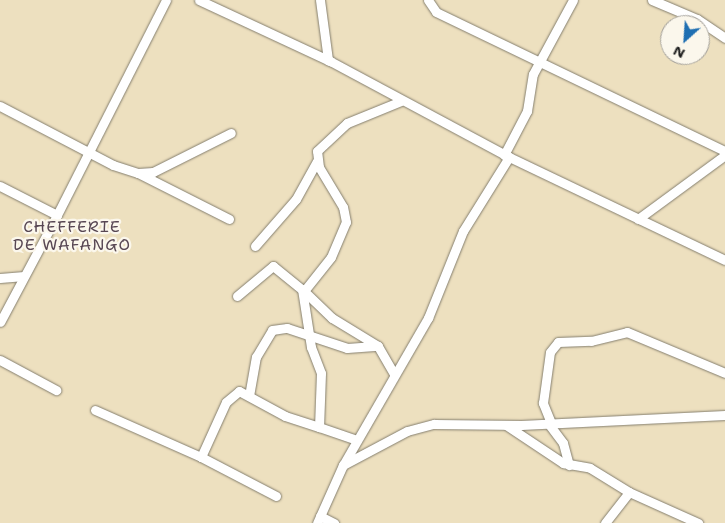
<!DOCTYPE html>
<html>
<head>
<meta charset="utf-8">
<style>
	body { margin:0 }
	#map { position:relative; width:725px; height:523px; overflow:hidden; background:#ede0bf; font-family:"Shantell Sans",sans-serif }
	div>[style] { position:absolute }
	.roads { filter:drop-shadow(0 0 1px #847e6e) drop-shadow(0 0 1px #847e6e) }
	.minor>* { height:9px; margin:-4.5px; padding:0 4.5px; transform-origin:4.5px; border-radius:4.5px; background:#fff }
	span { translate:-50% -50%; white-space:nowrap; text-align:center; line-height:1.15; -webkit-text-stroke:4.5px #fbf7ec; paint-order:stroke }
	.quarter-label { font-size:16px; color:#584753; letter-spacing:1px }
	.north { position:absolute; left:660px; top:15px; width:50px; height:50px; box-sizing:border-box; background:#fbf7ec; border:1px solid #a29f99; border-radius:50%; rotate:206deg; font-size:14px; font-weight:700; line-height:20px; text-align:center; color:#1c1c1c }
	.north::after { content:''; display:block; margin:auto; width:18px; height:22px; background:#1f6fb2; clip-path:polygon(50% 0,100% 100%,50% 72%,0 100%) }
</style>
</head>
<body>
<div id="map">
	<div class="roads">
		<div class="minor">
			<div style="left:199px;top:0;width:145px;rotate:25deg"></div>
			<div style="left:330px;top:61px;width:203px;rotate:28.2deg"></div>
			<div style="left:509px;top:157px;width:239px;rotate:25.5deg"></div>
			<div style="left:320px;top:0;width:61px;rotate:82.4deg"></div>
			<div style="left:428px;top:0;width:14px;rotate:56deg"></div>
			<div style="left:436px;top:12px;width:321px;rotate:25.7deg"></div>
			<div style="left:652px;top:0;width:49px;rotate:22.9deg"></div>
			<div style="left:697px;top:19px;width:34px;rotate:34deg"></div>
			<div style="left:0;top:106px;width:127px;rotate:27.6deg"></div>
			<div style="left:113px;top:165px;width:26px;rotate:18deg"></div>
			<div style="left:138px;top:173px;width:15px;rotate:-4deg"></div>
			<div style="left:153px;top:172px;width:87px;rotate:-26.6deg"></div>
			<div style="left:504px;top:155px;width:50px;rotate:-62.4deg"></div>
			<div style="left:527px;top:111px;width:37px;rotate:-81deg"></div>
			<div style="left:533px;top:74px;width:84px;rotate:-61.6deg"></div>
			<div style="left:138px;top:173px;width:102px;rotate:26.8deg"></div>
			<div style="left:0;top:186px;width:64px;rotate:27deg"></div>
			<div style="left:57px;top:215px;width:121px;rotate:118deg"></div>
			<div style="left:57px;top:215px;width:241px;rotate:-63.1deg"></div>
			<div style="left:638px;top:219px;width:108px;rotate:-36.3deg"></div>
			<div style="left:255px;top:246px;width:62px;rotate:-48.9deg"></div>
			<div style="left:296px;top:199px;width:43px;rotate:-61.1deg"></div>
			<div style="left:0;top:278px;width:24px;rotate:-5deg"></div>
			<div style="left:302px;top:289px;width:59px;rotate:81.2deg"></div>
			<div style="left:311px;top:347px;width:28px;rotate:69deg"></div>
			<div style="left:321px;top:373px;width:54px;rotate:92.1deg"></div>
			<div style="left:319px;top:427px;width:40px;rotate:18.9deg"></div>
			<div style="left:237px;top:296px;width:47px;rotate:-39.8deg"></div>
			<div style="left:273px;top:266px;width:40px;rotate:39deg"></div>
			<div style="left:0;top:360px;width:64px;rotate:28.2deg"></div>
			<div style="left:394px;top:374px;width:32px;rotate:-120deg"></div>
			<div style="left:378px;top:346px;width:54px;rotate:-148.7deg"></div>
			<div style="left:332px;top:318px;width:39px;rotate:-136deg"></div>
			<div style="left:304px;top:291px;width:43px;rotate:-51.5deg"></div>
			<div style="left:331px;top:257px;width:38px;rotate:-67deg"></div>
			<div style="left:346px;top:222px;width:15px;rotate:-101deg"></div>
			<div style="left:343px;top:207px;width:47px;rotate:-121deg"></div>
			<div style="left:319px;top:167px;width:16px;rotate:-97deg"></div>
			<div style="left:317px;top:151px;width:41px;rotate:-43deg"></div>
			<div style="left:347px;top:123px;width:58px;rotate:-22.2deg"></div>
			<div style="left:249px;top:396px;width:40px;rotate:-80deg"></div>
			<div style="left:256px;top:357px;width:31px;rotate:-59deg"></div>
			<div style="left:272px;top:330px;width:15px;rotate:-8deg"></div>
			<div style="left:287px;top:328px;width:63px;rotate:18.4deg"></div>
			<div style="left:347px;top:348px;width:31px;rotate:-4deg"></div>
			<div style="left:95px;top:410px;width:116px;rotate:23.9deg"></div>
			<div style="left:548px;top:423px;width:25px;rotate:53deg"></div>
			<div style="left:563px;top:443px;width:23px;rotate:75deg"></div>
			<div style="left:551px;top:423px;width:22px;rotate:-112deg"></div>
			<div style="left:543px;top:403px;width:51px;rotate:-82.2deg"></div>
			<div style="left:550px;top:352px;width:13px;rotate:-51deg"></div>
			<div style="left:558px;top:342px;width:33px;rotate:-2deg"></div>
			<div style="left:591px;top:341px;width:37px;rotate:-14deg"></div>
			<div style="left:627px;top:332px;width:106px;rotate:22.7deg"></div>
			<div style="left:506px;top:425px;width:69px;rotate:33.7deg"></div>
			<div style="left:563px;top:463px;width:27px;rotate:10deg"></div>
			<div style="left:590px;top:468px;width:46px;rotate:31.6deg"></div>
			<div style="left:343px;top:465px;width:72px;rotate:-28deg"></div>
			<div style="left:407px;top:431px;width:28px;rotate:-15deg"></div>
			<div style="left:434px;top:424px;width:87px;rotate:0.7deg"></div>
			<div style="left:521px;top:425px;width:204px;rotate:-2.8deg"></div>
			<div style="left:276px;top:496px;width:85px;rotate:-152.5deg"></div>
			<div style="left:201px;top:457px;width:60px;rotate:-65.6deg"></div>
			<div style="left:226px;top:402px;width:17px;rotate:-40deg"></div>
			<div style="left:239px;top:391px;width:52px;rotate:28.5deg"></div>
			<div style="left:285px;top:416px;width:36px;rotate:18deg"></div>
			<div style="left:320px;top:516px;width:16px;rotate:27deg"></div>
			<div style="left:317px;top:523px;width:64px;rotate:-65.9deg"></div>
			<div style="left:343px;top:465px;width:170px;rotate:-60deg"></div>
			<div style="left:428px;top:318px;width:94px;rotate:-68.1deg"></div>
			<div style="left:463px;top:231px;width:87px;rotate:-58.1deg"></div>
			<div style="left:605px;top:523px;width:39px;rotate:-52deg"></div>
			<div style="left:629px;top:492px;width:76px;rotate:24.2deg"></div>
		</div>
	</div>
	<div class="quarter-label">
		<span style="left:72px;top:236px">CHEFFERIE<br>DE WAFANGO</span>
	</div>
	<div class="north">N</div>
</div>
</body>
</html>
